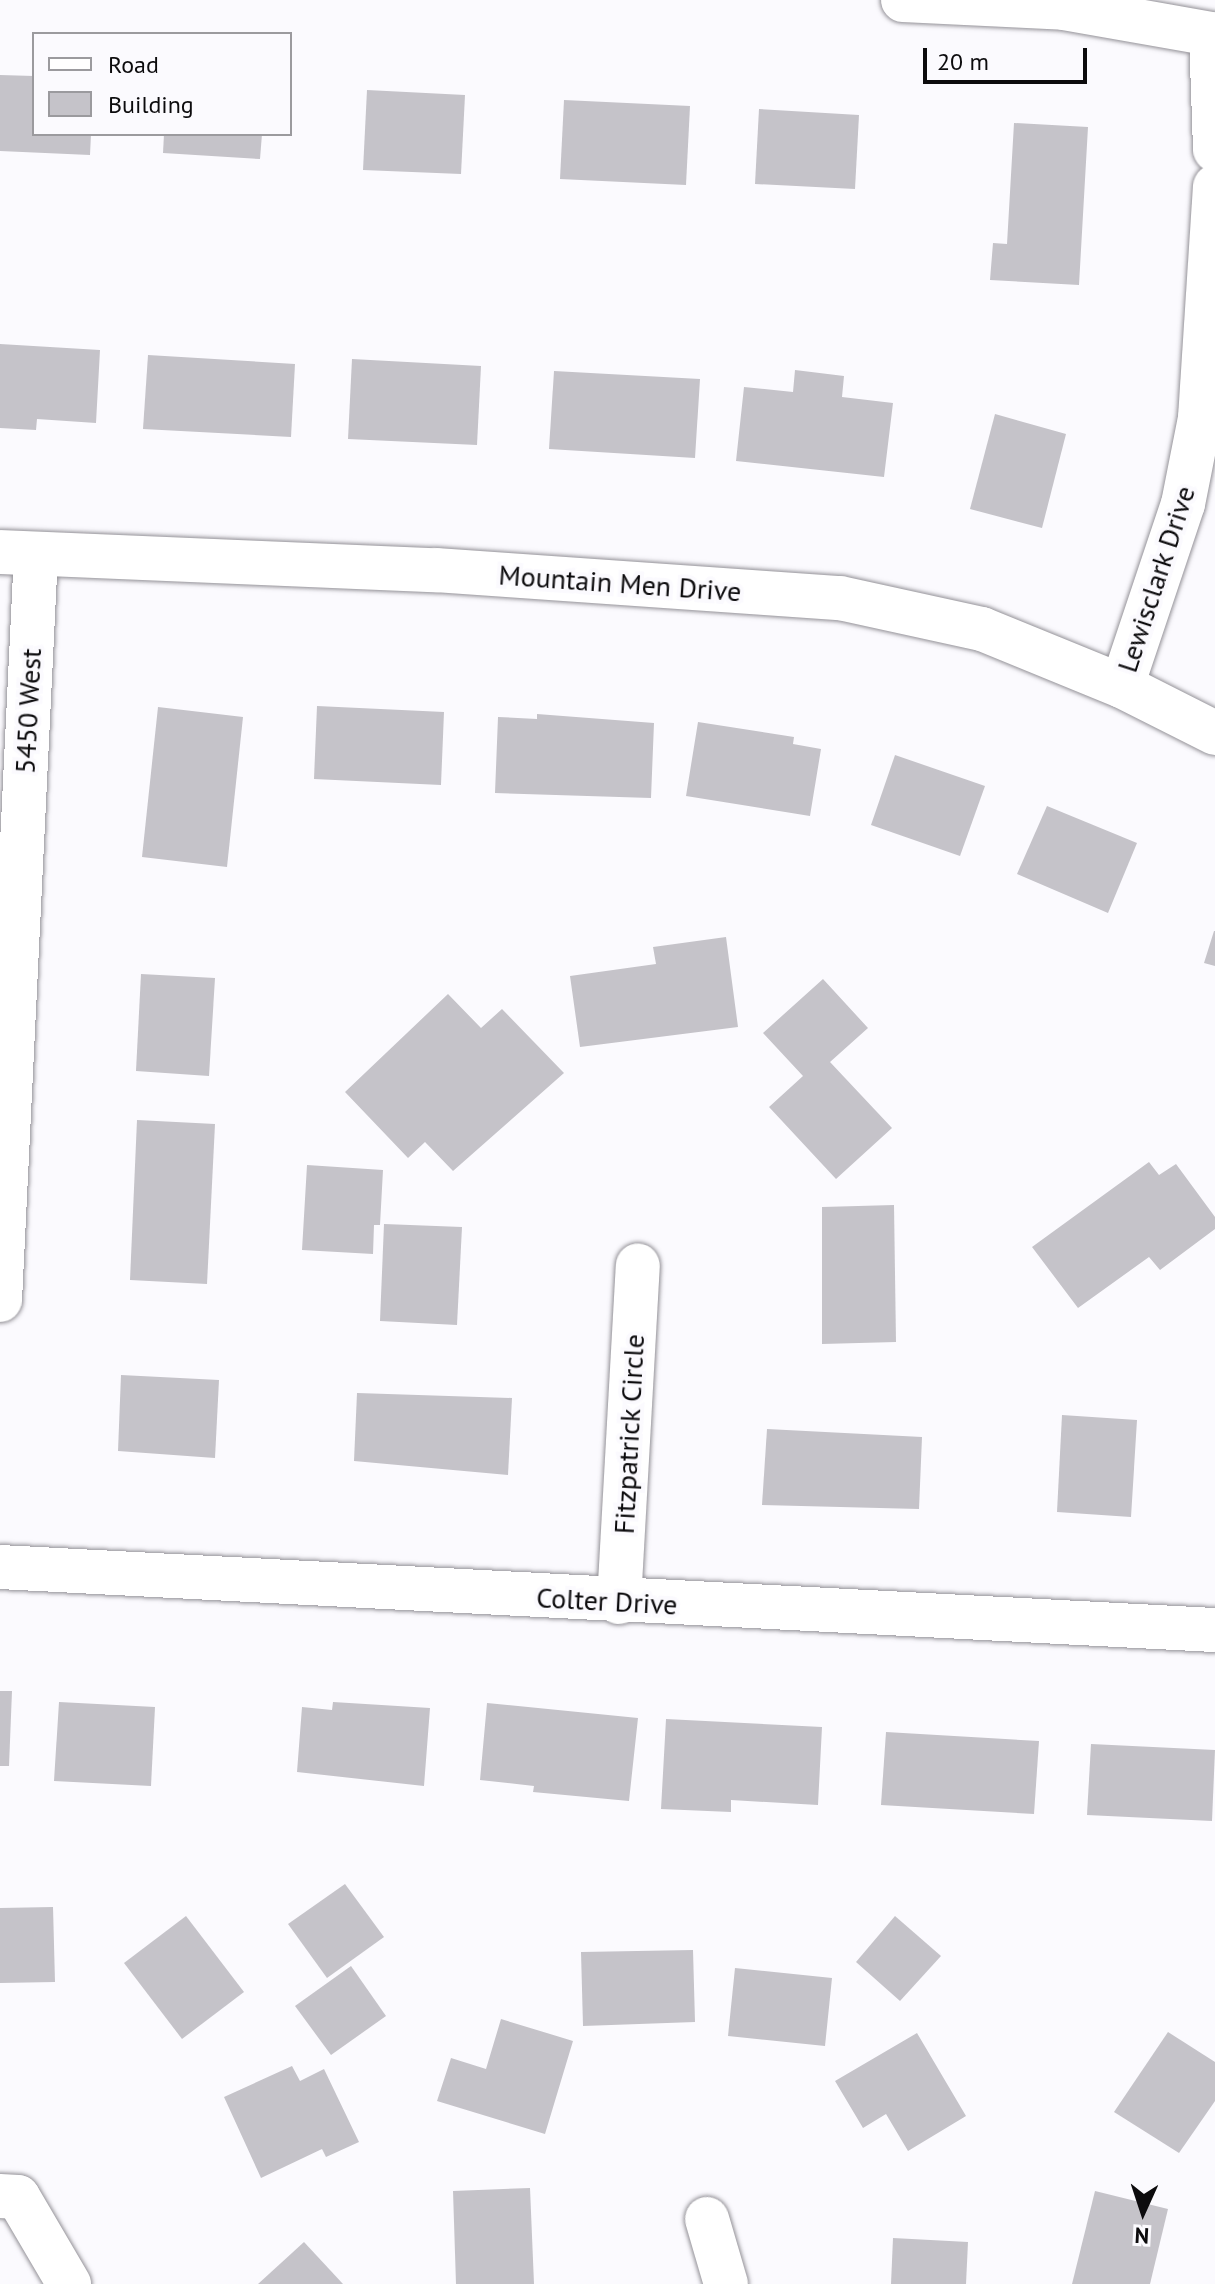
<!DOCTYPE html>
<html>
<head>
<meta charset="utf-8">
<style>
	body { margin:0 }
	#map { position:relative; width:1215px; height:2284px; overflow:hidden; background:#fbfafe; font-family:"PT Sans",sans-serif }
	div>[style] { position:absolute }
	.building>* { inset:0; background:#c5c3c9 }
	.roads { filter:drop-shadow(0 0 2px #949298) drop-shadow(0 0 2px #949298) }
	.minor>* { height:44px; margin:-22px; padding:0 22px; transform-origin:22px; border-radius:22px; background:#fff }
	span { translate:-50% -50%; white-space:nowrap; text-align:center; line-height:1.15; -webkit-text-stroke:8px #fbfafe; paint-order:stroke }
	.street-label { font-size:28px; color:#0c0b0d }
	.legend { position:absolute; left:32px; top:32px; width:260px; height:104px; box-sizing:border-box; background:#fbfafe; border:2px solid #9b9a9e; margin:0; padding:10px 14px; list-style:none; font-size:24px; color:#0c0b0d }
	.legend li { display:flex; align-items:center; gap:16px; height:40px }
	.legend b { width:40px; border:2px solid #9b9a9e }
	.north { position:absolute; left:1103px; top:2172px; width:80px; height:80px; -webkit-text-stroke:6px #fbfafe; paint-order:stroke; rotate:183deg; font-size:22px; font-weight:700; line-height:32px; text-align:center; color:#0c0b0d }
	.north::after { content:''; display:block; margin:auto; width:28px; height:36px; background:#0c0b0d; clip-path:polygon(50% 0,100% 100%,50% 72%,0 100%) }
	.scale { position:absolute; left:923px; top:48px; width:164px; height:36px; box-sizing:border-box; border:4px solid #0c0b0d; border-top:0; padding-left:10px; font-size:24px; line-height:28px; white-space:nowrap; color:#0c0b0d; -webkit-text-stroke:6px #fbfafe; paint-order:stroke }
</style>
</head>
<body>
<div id="map">
	<div class="building">
		<div style="clip-path:polygon(0 75px,34px 76px,34px 134px,91px 134px,90px 155px,0 151px)"></div>
		<div style="clip-path:polygon(367px 90px,465px 95px,461px 174px,363px 170px)"></div>
		<div style="clip-path:polygon(564px 100px,690px 106px,686px 185px,560px 179px)"></div>
		<div style="clip-path:polygon(759px 109px,859px 115px,855px 189px,755px 184px)"></div>
		<div style="clip-path:polygon(1014px 123px,1088px 127px,1079px 285px,990px 280px,993px 243px,1007px 244px)"></div>
		<div style="clip-path:polygon(164px 134px,262px 134px,260px 159px,163px 153px)"></div>
		<div style="clip-path:polygon(0 344px,100px 350px,96px 423px,37px 419px,36px 430px,0 428px)"></div>
		<div style="clip-path:polygon(148px 355px,295px 364px,291px 437px,143px 429px)"></div>
		<div style="clip-path:polygon(352px 359px,481px 366px,477px 445px,348px 439px)"></div>
		<div style="clip-path:polygon(795px 370px,844px 376px,842px 397px,893px 403px,884px 477px,736px 461px,744px 387px,793px 392px)"></div>
		<div style="clip-path:polygon(554px 371px,700px 379px,695px 458px,549px 449px)"></div>
		<div style="clip-path:polygon(995px 414px,1066px 434px,1042px 528px,970px 509px)"></div>
		<div style="clip-path:polygon(317px 706px,444px 712px,441px 785px,314px 779px)"></div>
		<div style="clip-path:polygon(158px 707px,243px 717px,227px 867px,142px 857px)"></div>
		<div style="clip-path:polygon(537px 714px,654px 723px,651px 798px,495px 793px,498px 717px,537px 719px)"></div>
		<div style="clip-path:polygon(698px 722px,794px 737px,793px 744px,821px 749px,810px 816px,686px 796px)"></div>
		<div style="clip-path:polygon(895px 755px,985px 786px,960px 856px,871px 825px)"></div>
		<div style="clip-path:polygon(1047px 806px,1137px 843px,1108px 913px,1017px 874px)"></div>
		<div style="clip-path:polygon(1214px 931px,1215px 931px,1215px 966px,1204px 963px)"></div>
		<div style="clip-path:polygon(726px 937px,738px 1027px,580px 1047px,570px 976px,656px 964px,653px 947px)"></div>
		<div style="clip-path:polygon(141px 974px,215px 978px,209px 1076px,136px 1071px)"></div>
		<div style="clip-path:polygon(823px 979px,868px 1028px,830px 1062px,892px 1128px,836px 1179px,769px 1107px,803px 1076px,763px 1033px)"></div>
		<div style="clip-path:polygon(448px 994px,481px 1028px,502px 1009px,564px 1073px,453px 1171px,425px 1142px,408px 1158px,345px 1092px)"></div>
		<div style="clip-path:polygon(137px 1120px,215px 1124px,207px 1284px,130px 1280px)"></div>
		<div style="clip-path:polygon(1149px 1162px,1159px 1175px,1176px 1164px,1215px 1217px,1215px 1229px,1160px 1270px,1149px 1257px,1078px 1308px,1032px 1247px)"></div>
		<div style="clip-path:polygon(307px 1165px,383px 1170px,380px 1225px,374px 1225px,373px 1254px,302px 1250px)"></div>
		<div style="clip-path:polygon(894px 1205px,896px 1342px,822px 1344px,822px 1207px)"></div>
		<div style="clip-path:polygon(384px 1224px,462px 1227px,457px 1325px,380px 1321px)"></div>
		<div style="clip-path:polygon(121px 1375px,219px 1380px,215px 1458px,118px 1451px)"></div>
		<div style="clip-path:polygon(357px 1393px,512px 1398px,508px 1475px,354px 1461px)"></div>
		<div style="clip-path:polygon(1062px 1415px,1137px 1420px,1131px 1517px,1057px 1512px)"></div>
		<div style="clip-path:polygon(767px 1429px,922px 1437px,919px 1509px,762px 1505px)"></div>
		<div style="clip-path:polygon(0 1691px,12px 1691px,9px 1766px,0 1766px)"></div>
		<div style="clip-path:polygon(59px 1702px,155px 1707px,151px 1786px,54px 1781px)"></div>
		<div style="clip-path:polygon(333px 1702px,430px 1708px,424px 1786px,297px 1772px,302px 1707px,332px 1710px)"></div>
		<div style="clip-path:polygon(487px 1703px,638px 1718px,629px 1801px,533px 1792px,534px 1786px,480px 1780px)"></div>
		<div style="clip-path:polygon(666px 1719px,822px 1727px,818px 1805px,731px 1800px,731px 1812px,661px 1809px)"></div>
		<div style="clip-path:polygon(886px 1732px,1039px 1741px,1034px 1814px,881px 1805px)"></div>
		<div style="clip-path:polygon(1091px 1744px,1215px 1750px,1212px 1821px,1087px 1815px)"></div>
		<div style="clip-path:polygon(345px 1884px,384px 1937px,327px 1978px,288px 1924px)"></div>
		<div style="clip-path:polygon(53px 1907px,55px 1982px,0 1983px,0 1908px)"></div>
		<div style="clip-path:polygon(186px 1916px,244px 1992px,182px 2039px,124px 1963px)"></div>
		<div style="clip-path:polygon(895px 1916px,941px 1956px,900px 2001px,856px 1962px)"></div>
		<div style="clip-path:polygon(693px 1950px,695px 2022px,583px 2026px,581px 1952px)"></div>
		<div style="clip-path:polygon(351px 1966px,386px 2016px,331px 2055px,295px 2006px)"></div>
		<div style="clip-path:polygon(735px 1968px,832px 1978px,825px 2046px,728px 2036px)"></div>
		<div style="clip-path:polygon(501px 2019px,573px 2041px,545px 2134px,437px 2101px,451px 2058px,486px 2069px)"></div>
		<div style="clip-path:polygon(1168px 2032px,1215px 2062px,1215px 2101px,1179px 2153px,1114px 2112px)"></div>
		<div style="clip-path:polygon(917px 2033px,966px 2116px,908px 2151px,886px 2114px,863px 2128px,835px 2081px)"></div>
		<div style="clip-path:polygon(292px 2066px,300px 2081px,324px 2069px,359px 2142px,326px 2157px,322px 2149px,261px 2178px,224px 2097px)"></div>
		<div style="clip-path:polygon(530px 2188px,534px 2284px,456px 2284px,453px 2191px)"></div>
		<div style="clip-path:polygon(1095px 2191px,1168px 2209px,1150px 2284px,1072px 2284px)"></div>
		<div style="clip-path:polygon(893px 2238px,968px 2242px,966px 2284px,891px 2284px)"></div>
		<div style="clip-path:polygon(304px 2242px,343px 2284px,258px 2284px)"></div>
	</div>
	<div class="roads">
		<div class="minor">
			<div style="left:903px;top:0;width:161px;rotate:2.8deg"></div>
			<div style="left:1064px;top:8px;width:149px;rotate:10deg"></div>
			<div style="left:1211px;top:34px;width:116px;rotate:88deg"></div>
			<div style="left:0;top:552px;width:436px;rotate:2.4deg"></div>
			<div style="left:436px;top:570px;width:405px;rotate:4deg"></div>
			<div style="left:840px;top:598px;width:145px;rotate:12.3deg"></div>
			<div style="left:982px;top:629px;width:151px;rotate:22.2deg"></div>
			<div style="left:1122px;top:686px;width:104px;rotate:26.8deg"></div>
			<div style="left:1122px;top:686px;width:192px;rotate:-71.5deg"></div>
			<div style="left:1183px;top:504px;width:88px;rotate:-78.8deg"></div>
			<div style="left:1200px;top:418px;width:232px;rotate:-86.3deg"></div>
			<div style="left:0;top:1300px;width:747px;rotate:-87.24deg"></div>
			<div style="left:0;top:1567px;width:1217px;rotate:2.97deg"></div>
			<div style="left:619px;top:1602px;width:337px;rotate:-86.8deg"></div>
			<div style="left:0;top:2196px;width:18px;rotate:3deg"></div>
			<div style="left:18px;top:2197px;width:101px;rotate:59.6deg"></div>
			<div style="left:707px;top:2219px;width:68px;rotate:73.7deg"></div>
		</div>
	</div>
	<div class="street-label">
		<span style="left:1156px;top:579px;rotate:-72deg">Lewisclark Drive</span>
		<span style="left:620px;top:583px;rotate:4deg">Mountain Men Drive</span>
		<span style="left:28px;top:711px;rotate:-87deg">5450 West</span>
		<span style="left:629px;top:1434px;rotate:-87deg">Fitzpatrick Circle</span>
		<span style="left:607px;top:1601px;rotate:3deg">Colter Drive</span>
	</div>
	<ul class="legend">
	<li><b style="height:10px;background:#fff"></b>Road</li>
	<li><b style="height:22px;background:#c5c3c9"></b>Building</li>
	</ul>
	<div class="north">N</div>
	<div class="scale">20 m</div>
</div>
</body>
</html>
